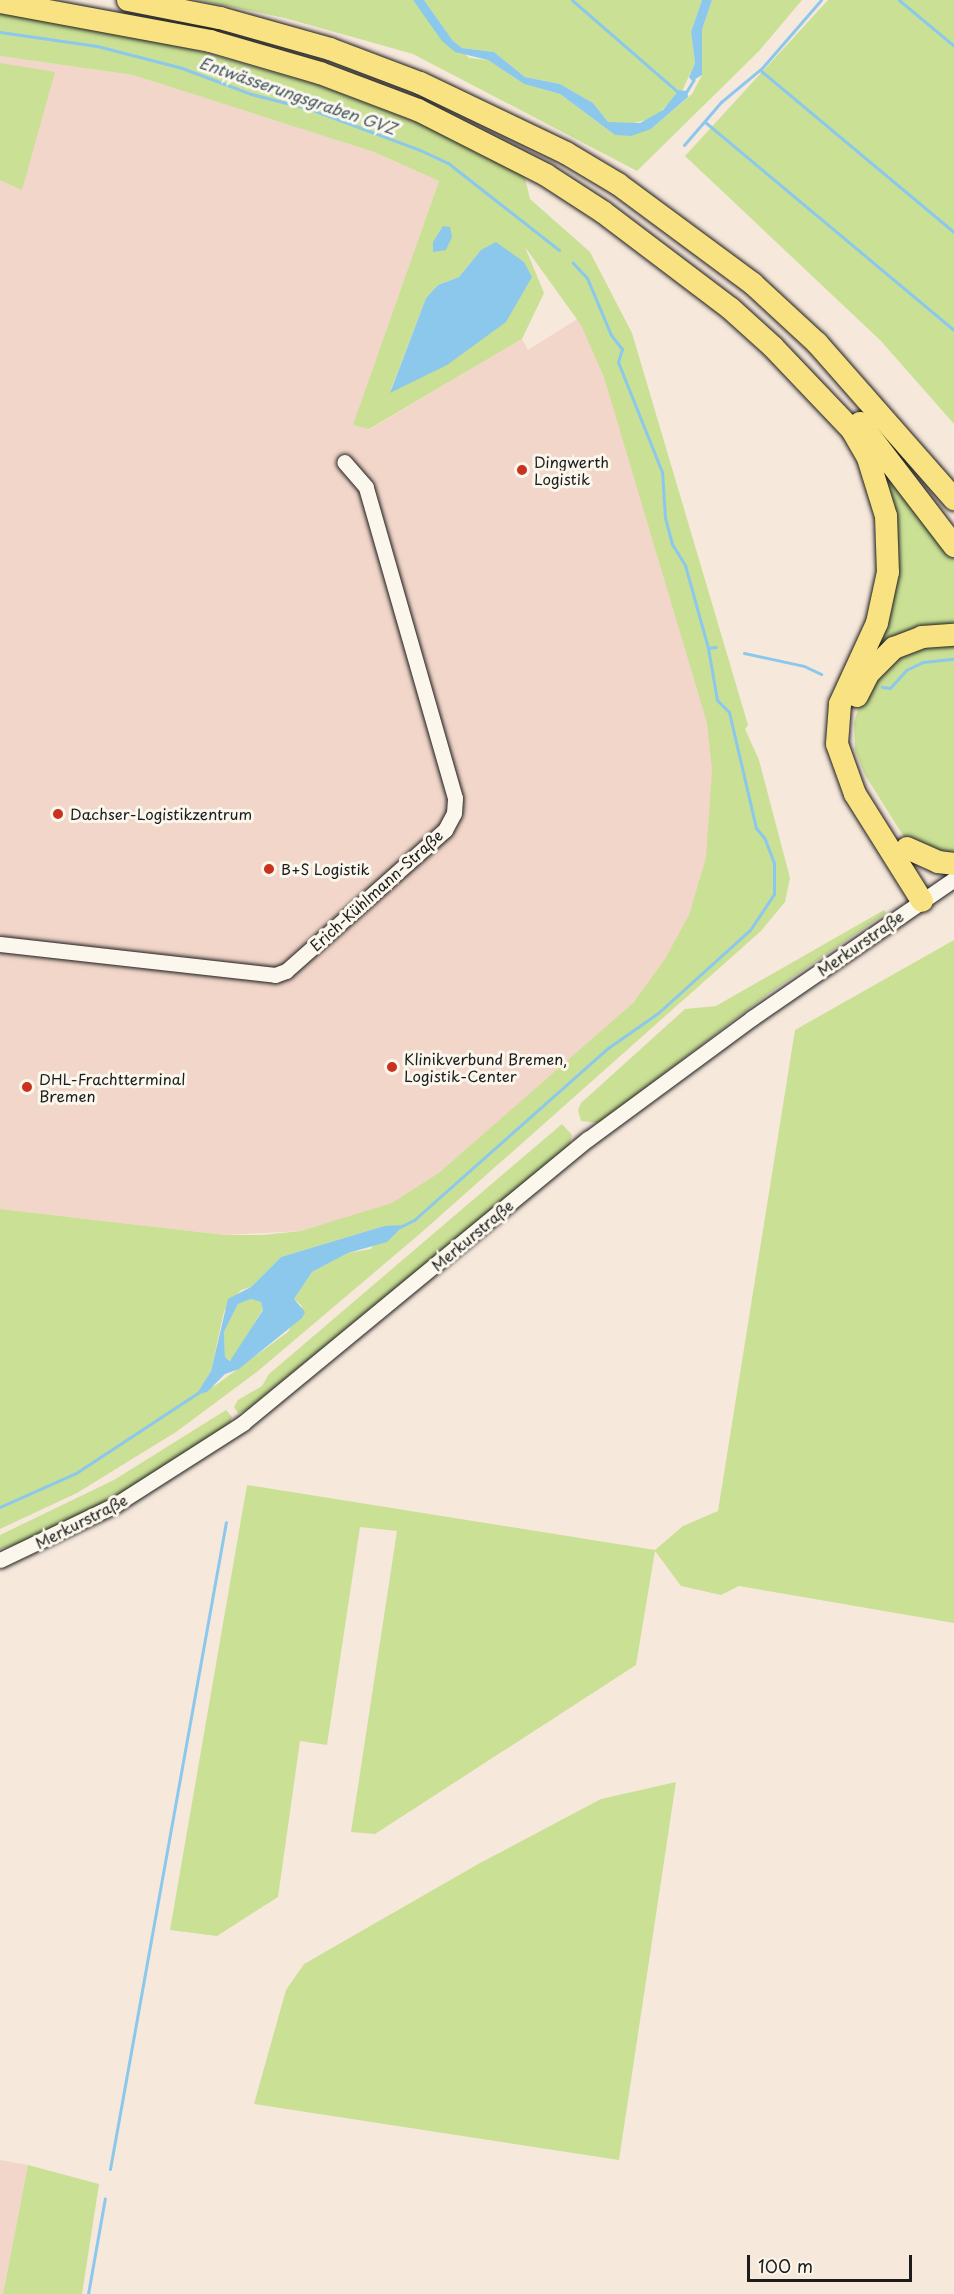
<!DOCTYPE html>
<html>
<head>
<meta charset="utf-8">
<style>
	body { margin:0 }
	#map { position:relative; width:954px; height:2294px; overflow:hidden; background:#f7e8dc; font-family:"Playpen Sans",sans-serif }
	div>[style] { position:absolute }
	.built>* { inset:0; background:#f2d6c9 }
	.green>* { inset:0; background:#cae095 }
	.water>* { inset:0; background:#8bc8ec }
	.stream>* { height:3px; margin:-1.5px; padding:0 1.5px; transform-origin:1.5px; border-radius:1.5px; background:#8bc8ec }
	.roads { filter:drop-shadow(0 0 2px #1c1c1c) drop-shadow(0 0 2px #1c1c1c) }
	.minor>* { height:15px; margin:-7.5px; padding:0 7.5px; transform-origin:7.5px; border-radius:7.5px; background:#fbf7ec }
	.highway>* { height:22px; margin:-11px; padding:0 11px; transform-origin:11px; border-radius:11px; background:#f8e281 }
	.dots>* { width:16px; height:16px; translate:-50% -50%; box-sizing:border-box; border:3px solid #fbf7ec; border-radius:50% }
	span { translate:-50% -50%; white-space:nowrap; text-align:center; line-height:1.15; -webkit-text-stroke:6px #fbf7ec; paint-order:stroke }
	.poi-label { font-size:15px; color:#1c1c1c }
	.left { translate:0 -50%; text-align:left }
	.street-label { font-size:15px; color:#1c1c1c }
	.water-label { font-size:16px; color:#435865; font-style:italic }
	.scale { position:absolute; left:747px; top:2255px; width:165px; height:27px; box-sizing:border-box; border:3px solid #1c1c1c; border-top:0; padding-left:8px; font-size:18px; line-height:21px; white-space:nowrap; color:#1c1c1c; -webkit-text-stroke:4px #fbf7ec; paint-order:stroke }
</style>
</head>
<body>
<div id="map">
	<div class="built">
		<div style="clip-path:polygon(0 56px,133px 75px,374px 152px,439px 181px,354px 424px,370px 429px,522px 339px,528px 350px,582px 316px,613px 390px,712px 721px,715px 857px,677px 957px,610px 1026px,440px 1172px,392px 1203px,347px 1219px,301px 1231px,225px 1235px,0 1209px)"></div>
		<div style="clip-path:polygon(0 2160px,28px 2165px,3px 2294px,0 2294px)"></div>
	</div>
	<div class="green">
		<div style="clip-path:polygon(198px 0,413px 0,469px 58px,488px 60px,524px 84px,560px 94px,615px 135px,651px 129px,692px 94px,702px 75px,702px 30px,712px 0,802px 0,759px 51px,637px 171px,413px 54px,285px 18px)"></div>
		<div style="clip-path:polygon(424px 0,702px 0,691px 32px,695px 63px,683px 89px,654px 118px,625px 125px,608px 122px,593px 103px,560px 84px,525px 77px,494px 52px,462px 48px,453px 41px)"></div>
		<div style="clip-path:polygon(828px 0,954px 0,954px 424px,881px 341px,685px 156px)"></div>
		<div style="clip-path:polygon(evenodd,0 13px,93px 27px,207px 53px,321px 86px,429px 127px,524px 174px,530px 199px,590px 252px,632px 333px,748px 725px,745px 729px,759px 760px,790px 878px,785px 902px,761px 931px,422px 1232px,258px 1371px,176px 1432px,77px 1493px,0 1529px,0 1209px,225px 1235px,263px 1235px,301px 1231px,392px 1203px,440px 1172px,633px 1003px,665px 959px,689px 915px,706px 858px,712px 770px,707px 723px,604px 377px,581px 325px,525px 247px,544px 293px,522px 339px,369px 429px,353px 425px,439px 181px,374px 152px,133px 75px,0 56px,0 13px,481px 250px,390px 392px,426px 298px,438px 285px,459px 277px,481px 250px,0 13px,384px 1226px,371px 1249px,348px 1253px,312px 1272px,294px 1299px,302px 1306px,288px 1332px,216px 1385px,197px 1394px,211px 1371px,224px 1311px,241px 1290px,251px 1287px,281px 1257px,384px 1226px)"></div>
		<div style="clip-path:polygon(0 63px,55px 72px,22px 190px,0 180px)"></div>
		<div style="clip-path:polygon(872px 451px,954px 559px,954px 630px,878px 657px,873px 645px,885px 615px)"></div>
		<div style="clip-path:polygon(954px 641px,954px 851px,937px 854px,906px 840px,865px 775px,855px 750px,854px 723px,863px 692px,905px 649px)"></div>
		<div style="clip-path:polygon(884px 910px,886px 913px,768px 994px,599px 1123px,581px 1121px,578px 1110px,581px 1103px,685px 1009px,716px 1006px)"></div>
		<div style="clip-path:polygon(954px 940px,954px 1623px,739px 1586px,721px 1595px,681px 1586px,655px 1551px,636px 1665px,375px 1834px,351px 1832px,397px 1531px,360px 1527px,327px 1745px,300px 1741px,278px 1897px,217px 1936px,170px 1930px,247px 1485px,655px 1550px,683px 1526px,718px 1511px,795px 1030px)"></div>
		<div style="clip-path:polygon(562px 1124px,572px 1135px,569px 1146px,247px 1410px,238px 1413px,234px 1407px,238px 1400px,262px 1386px,269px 1374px)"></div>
		<div style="clip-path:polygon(251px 1299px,261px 1302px,263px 1309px,231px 1361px,225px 1357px,224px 1332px,238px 1304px)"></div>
		<div style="clip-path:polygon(226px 1410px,232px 1417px,230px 1423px,128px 1491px,36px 1538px,0 1549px,0 1535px,114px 1480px)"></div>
		<div style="clip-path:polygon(676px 1782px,619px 2160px,254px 2104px,286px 1990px,304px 1964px,480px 1863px,601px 1799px)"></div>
		<div style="clip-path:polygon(28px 2165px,99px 2184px,82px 2294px,3px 2294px)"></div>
	</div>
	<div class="water">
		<div style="clip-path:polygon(413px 0,424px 0,453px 41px,462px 48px,494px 52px,525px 77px,560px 84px,593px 103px,608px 122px,640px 123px,663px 110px,679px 90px,687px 91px,688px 97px,651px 129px,631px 136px,615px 135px,560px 94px,524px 84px,488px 60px,455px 52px,442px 41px)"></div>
		<div style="clip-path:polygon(702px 0,712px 0,702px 30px,702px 75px,692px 81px,689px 77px,695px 63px,691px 32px)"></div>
		<div style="clip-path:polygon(443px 226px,450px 227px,452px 237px,446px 250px,433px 252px,433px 242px)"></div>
		<div style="clip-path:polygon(496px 242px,524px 262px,532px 277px,506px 322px,447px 365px,390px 393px,426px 298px,438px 285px,459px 277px,481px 250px)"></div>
		<div style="clip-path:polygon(evenodd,404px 1225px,387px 1242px,348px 1253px,312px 1272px,294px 1299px,305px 1312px,302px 1318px,239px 1369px,225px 1374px,207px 1392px,196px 1395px,211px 1371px,228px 1299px,251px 1287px,281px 1257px,384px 1226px,404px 1225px,251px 1299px,261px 1302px,263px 1310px,230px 1361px,225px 1357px,224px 1332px,238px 1304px,251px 1299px)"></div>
	</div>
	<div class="stream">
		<div style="left:572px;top:0;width:142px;rotate:41deg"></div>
		<div style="left:899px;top:0;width:72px;rotate:39.9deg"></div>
		<div style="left:0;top:32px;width:98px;rotate:8.2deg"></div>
		<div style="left:97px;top:46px;width:88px;rotate:14.5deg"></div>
		<div style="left:182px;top:68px;width:74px;rotate:20.6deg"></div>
		<div style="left:251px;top:94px;width:61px;rotate:14.3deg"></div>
		<div style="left:310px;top:109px;width:117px;rotate:20.4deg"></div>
		<div style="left:420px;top:150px;width:31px;rotate:25deg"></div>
		<div style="left:448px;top:163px;width:141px;rotate:38.1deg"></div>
		<div style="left:760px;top:70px;width:253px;rotate:39.9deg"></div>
		<div style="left:685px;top:94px;width:17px;rotate:-59deg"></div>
		<div style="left:705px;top:122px;width:324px;rotate:39.9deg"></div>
		<div style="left:684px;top:145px;width:57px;rotate:-49.3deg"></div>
		<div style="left:721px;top:102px;width:53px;rotate:-39.7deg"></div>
		<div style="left:762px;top:68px;width:90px;rotate:-49.1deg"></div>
		<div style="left:708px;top:648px;width:8px;rotate:-7deg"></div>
		<div style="left:744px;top:653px;width:61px;rotate:12.2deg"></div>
		<div style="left:804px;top:666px;width:19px;rotate:25deg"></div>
		<div style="left:882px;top:687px;width:8px;rotate:7deg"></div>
		<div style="left:890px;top:688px;width:24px;rotate:-48deg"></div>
		<div style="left:906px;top:670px;width:19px;rotate:-25deg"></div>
		<div style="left:923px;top:662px;width:31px;rotate:-6deg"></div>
		<div style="left:400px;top:1227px;width:16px;rotate:-27deg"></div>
		<div style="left:414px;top:1220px;width:259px;rotate:-41.6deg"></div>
		<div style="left:608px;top:1048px;width:61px;rotate:-35deg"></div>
		<div style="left:658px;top:1013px;width:124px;rotate:-42.1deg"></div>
		<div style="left:750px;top:930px;width:43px;rotate:-56.3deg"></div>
		<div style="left:774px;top:894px;width:31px;rotate:-90deg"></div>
		<div style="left:774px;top:863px;width:26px;rotate:-111deg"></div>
		<div style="left:765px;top:839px;width:14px;rotate:-129deg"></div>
		<div style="left:756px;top:828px;width:119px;rotate:-103.1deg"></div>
		<div style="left:729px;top:712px;width:17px;rotate:-135deg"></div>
		<div style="left:717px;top:700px;width:53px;rotate:-99.8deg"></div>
		<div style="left:708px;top:648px;width:86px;rotate:-105.5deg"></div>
		<div style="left:685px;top:565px;width:25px;rotate:-122deg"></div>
		<div style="left:672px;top:544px;width:27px;rotate:-105deg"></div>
		<div style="left:665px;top:518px;width:46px;rotate:-93.7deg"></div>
		<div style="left:662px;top:472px;width:118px;rotate:-111.8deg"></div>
		<div style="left:618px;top:362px;width:14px;rotate:-73deg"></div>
		<div style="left:622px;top:349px;width:18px;rotate:-128deg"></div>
		<div style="left:611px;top:335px;width:62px;rotate:-112.8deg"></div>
		<div style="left:587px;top:278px;width:21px;rotate:-133deg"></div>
		<div style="left:0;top:1507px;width:83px;rotate:-24.1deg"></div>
		<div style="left:76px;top:1473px;width:146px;rotate:-33.3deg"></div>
		<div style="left:110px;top:2169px;width:657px;rotate:-79.84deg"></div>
		<div style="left:88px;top:2294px;width:97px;rotate:-80deg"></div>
	</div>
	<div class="roads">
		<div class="minor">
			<div style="left:0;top:944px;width:277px;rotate:6.4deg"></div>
			<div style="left:275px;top:975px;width:12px;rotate:-20deg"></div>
			<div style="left:286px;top:971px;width:213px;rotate:-41.6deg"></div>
			<div style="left:445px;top:830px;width:19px;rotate:-62deg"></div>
			<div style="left:454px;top:813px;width:15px;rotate:-86deg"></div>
			<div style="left:455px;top:798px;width:323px;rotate:-106deg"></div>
			<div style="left:366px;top:487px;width:33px;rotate:-131deg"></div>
			<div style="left:0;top:1560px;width:127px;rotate:-25.6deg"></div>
			<div style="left:115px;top:1505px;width:152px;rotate:-32.6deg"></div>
			<div style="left:243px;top:1423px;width:447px;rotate:-39.5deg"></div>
			<div style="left:588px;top:1139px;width:204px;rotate:-36.4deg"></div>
			<div style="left:752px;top:1018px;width:245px;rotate:-34.5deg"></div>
		</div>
		<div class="highway">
			<div style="left:128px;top:0;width:94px;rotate:11.1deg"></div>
			<div style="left:220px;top:18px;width:114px;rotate:15.7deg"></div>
			<div style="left:330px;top:49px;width:96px;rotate:20.7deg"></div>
			<div style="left:420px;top:83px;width:162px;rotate:25.6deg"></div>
			<div style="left:566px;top:153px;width:61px;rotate:30.8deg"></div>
			<div style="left:618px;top:184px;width:168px;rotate:36.5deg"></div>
			<div style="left:753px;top:284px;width:87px;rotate:42.7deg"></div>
			<div style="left:817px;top:343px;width:208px;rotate:48.7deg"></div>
			<div style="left:0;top:2px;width:214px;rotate:10.5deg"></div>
			<div style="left:210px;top:41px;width:115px;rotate:16.2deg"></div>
			<div style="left:320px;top:73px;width:105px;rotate:20.7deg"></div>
			<div style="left:418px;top:110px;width:144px;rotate:26.9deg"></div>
			<div style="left:546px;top:175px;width:68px;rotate:33deg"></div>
			<div style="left:603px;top:212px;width:159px;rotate:37.1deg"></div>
			<div style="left:730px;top:308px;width:58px;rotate:42.2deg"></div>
			<div style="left:773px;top:347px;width:115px;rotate:46.4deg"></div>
			<div style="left:852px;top:430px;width:32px;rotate:60deg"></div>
			<div style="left:868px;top:458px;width:61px;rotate:72.8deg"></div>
			<div style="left:886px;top:516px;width:56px;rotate:88deg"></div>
			<div style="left:888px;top:572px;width:52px;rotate:102.2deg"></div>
			<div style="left:877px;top:623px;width:89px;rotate:114.6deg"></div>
			<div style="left:840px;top:704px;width:40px;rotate:94.3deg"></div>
			<div style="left:837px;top:744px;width:53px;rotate:70.2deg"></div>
			<div style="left:855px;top:794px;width:126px;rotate:57.9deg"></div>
			<div style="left:860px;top:423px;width:155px;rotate:52.6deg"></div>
			<div style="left:857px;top:696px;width:25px;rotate:-63deg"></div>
			<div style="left:868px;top:674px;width:37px;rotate:-45deg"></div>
			<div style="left:894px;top:648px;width:30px;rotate:-21deg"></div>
			<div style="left:922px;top:637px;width:32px;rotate:-4deg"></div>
			<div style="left:907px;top:848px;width:34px;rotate:24deg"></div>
			<div style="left:938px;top:862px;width:16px;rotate:7deg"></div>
		</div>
	</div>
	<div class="dots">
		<div style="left:522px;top:470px;background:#c8321e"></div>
		<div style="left:58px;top:814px;background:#c8321e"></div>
		<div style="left:269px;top:869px;background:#c8321e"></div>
		<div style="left:392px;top:1067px;background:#c8321e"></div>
		<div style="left:27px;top:1087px;background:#c8321e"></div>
	</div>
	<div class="poi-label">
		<span class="left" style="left:534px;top:470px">Dingwerth<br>Logistik</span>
		<span class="left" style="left:70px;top:814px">Dachser-Logistikzentrum</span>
		<span class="left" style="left:281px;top:869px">B+S Logistik</span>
		<span class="left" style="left:404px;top:1067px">Klinikverbund Bremen,<br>Logistik-Center</span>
		<span class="left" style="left:39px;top:1087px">DHL-Frachtterminal<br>Bremen</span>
	</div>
	<div class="street-label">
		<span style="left:376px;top:890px;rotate:-42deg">Erich-Kühlmann-Straße</span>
		<span style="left:860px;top:943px;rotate:-35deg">Merkurstraße</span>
		<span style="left:472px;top:1235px;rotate:-40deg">Merkurstraße</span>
		<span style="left:81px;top:1521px;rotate:-27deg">Merkurstraße</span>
	</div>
	<div class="water-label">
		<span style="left:298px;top:95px;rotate:19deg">Entwässerungsgraben GVZ</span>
	</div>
	<div class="scale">100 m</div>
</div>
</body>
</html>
